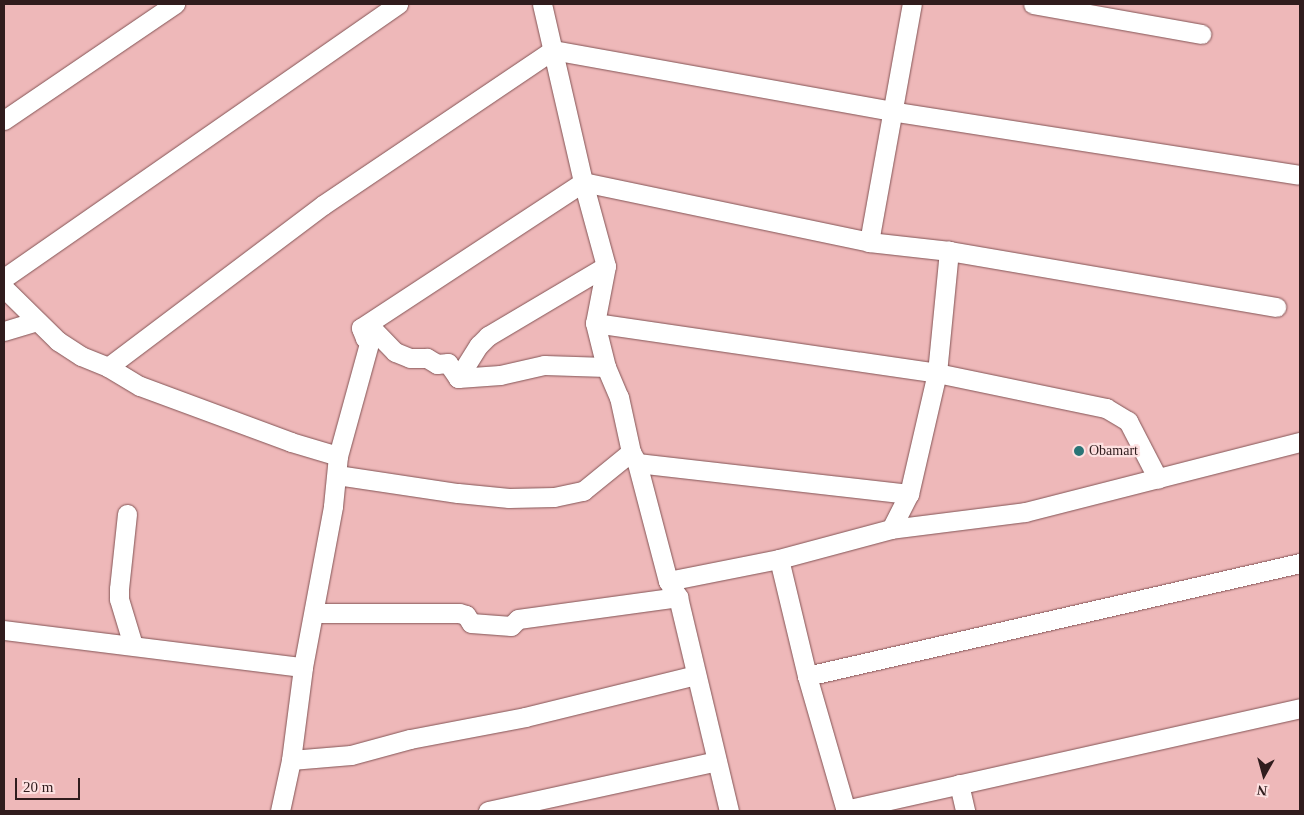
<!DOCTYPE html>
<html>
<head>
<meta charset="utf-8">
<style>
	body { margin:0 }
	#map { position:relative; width:1304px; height:815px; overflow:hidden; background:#eeb8b9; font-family:Georgia,serif }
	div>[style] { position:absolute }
	.roads { filter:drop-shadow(0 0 1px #835455) drop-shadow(0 0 1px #835455) }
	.minor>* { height:19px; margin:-9.5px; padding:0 9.5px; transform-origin:9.5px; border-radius:9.5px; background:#fff }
	.dots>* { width:14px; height:14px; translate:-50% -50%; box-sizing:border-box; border:2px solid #fde0e0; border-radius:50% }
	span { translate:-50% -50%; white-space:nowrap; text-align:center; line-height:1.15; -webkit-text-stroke:4.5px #fde0e0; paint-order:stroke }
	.poi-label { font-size:14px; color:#301c1d }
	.left { translate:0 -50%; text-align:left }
	.frame { position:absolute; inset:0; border:5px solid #301c1d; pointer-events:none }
	.north { position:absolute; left:1239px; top:750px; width:50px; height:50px; -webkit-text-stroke:4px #fde0e0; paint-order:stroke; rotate:187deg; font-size:14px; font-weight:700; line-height:20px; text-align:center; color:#301c1d }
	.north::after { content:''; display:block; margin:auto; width:18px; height:22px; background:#301c1d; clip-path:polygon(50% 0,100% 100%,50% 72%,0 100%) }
	.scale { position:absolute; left:15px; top:778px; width:65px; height:22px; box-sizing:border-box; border:2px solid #301c1d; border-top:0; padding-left:6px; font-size:15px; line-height:18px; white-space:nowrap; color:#301c1d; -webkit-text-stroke:4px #fde0e0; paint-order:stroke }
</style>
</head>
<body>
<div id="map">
	<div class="roads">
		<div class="minor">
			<div style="left:542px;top:4px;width:183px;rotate:77deg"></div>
			<div style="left:583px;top:182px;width:87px;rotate:74.7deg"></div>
			<div style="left:606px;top:266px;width:58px;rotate:100.9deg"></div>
			<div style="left:595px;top:323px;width:45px;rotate:76deg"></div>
			<div style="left:606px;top:367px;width:33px;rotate:67deg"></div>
			<div style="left:619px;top:397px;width:56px;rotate:77.7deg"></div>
			<div style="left:631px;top:452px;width:13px;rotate:61deg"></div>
			<div style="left:637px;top:463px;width:122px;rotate:75.3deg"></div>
			<div style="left:668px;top:581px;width:19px;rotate:58deg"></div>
			<div style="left:678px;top:597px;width:220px;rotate:76.6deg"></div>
			<div style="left:1033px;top:4px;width:171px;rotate:10.1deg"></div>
			<div style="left:4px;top:120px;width:207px;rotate:-34.2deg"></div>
			<div style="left:869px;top:242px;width:242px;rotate:-79.8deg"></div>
			<div style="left:4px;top:278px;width:480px;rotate:-34.8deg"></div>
			<div style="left:4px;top:288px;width:76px;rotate:44.5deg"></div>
			<div style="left:58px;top:341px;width:27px;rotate:33deg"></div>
			<div style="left:81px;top:356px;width:29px;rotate:22deg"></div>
			<div style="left:108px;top:367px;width:37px;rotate:31deg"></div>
			<div style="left:140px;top:386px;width:161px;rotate:20.3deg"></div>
			<div style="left:291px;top:442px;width:49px;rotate:16.6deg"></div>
			<div style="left:595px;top:323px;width:346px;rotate:8.3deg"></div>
			<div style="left:937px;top:373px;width:173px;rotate:11.7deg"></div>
			<div style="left:1106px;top:408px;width:26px;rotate:31deg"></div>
			<div style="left:1128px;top:421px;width:65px;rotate:62.7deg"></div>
			<div style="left:4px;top:331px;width:34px;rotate:-17deg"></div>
			<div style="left:108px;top:367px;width:269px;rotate:-37deg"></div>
			<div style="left:323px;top:205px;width:277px;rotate:-34deg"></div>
			<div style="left:553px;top:50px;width:343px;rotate:10.2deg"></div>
			<div style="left:891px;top:111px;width:412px;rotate:8.9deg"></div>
			<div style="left:606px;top:367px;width:62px;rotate:-178.2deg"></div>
			<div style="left:544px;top:365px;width:45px;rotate:167.2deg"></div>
			<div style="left:500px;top:375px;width:42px;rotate:175.9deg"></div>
			<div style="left:458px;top:378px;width:18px;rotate:-124deg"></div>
			<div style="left:448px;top:363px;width:11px;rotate:175deg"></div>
			<div style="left:437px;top:364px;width:12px;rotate:-149deg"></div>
			<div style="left:427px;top:358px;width:17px;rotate:180deg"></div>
			<div style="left:410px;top:358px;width:16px;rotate:-158deg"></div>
			<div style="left:395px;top:352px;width:32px;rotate:-134deg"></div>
			<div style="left:373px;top:329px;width:12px;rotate:132deg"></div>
			<div style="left:365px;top:338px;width:11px;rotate:-112deg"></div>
			<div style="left:361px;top:328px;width:266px;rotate:-33.3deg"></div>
			<div style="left:583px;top:182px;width:292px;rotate:11.8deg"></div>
			<div style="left:869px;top:242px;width:81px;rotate:6.4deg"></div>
			<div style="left:949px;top:251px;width:332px;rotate:9.7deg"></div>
			<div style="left:458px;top:378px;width:39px;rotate:-58deg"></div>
			<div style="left:479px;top:345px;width:13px;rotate:-45deg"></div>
			<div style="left:488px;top:336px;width:137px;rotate:-30.7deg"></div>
			<div style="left:637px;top:463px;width:274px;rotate:6.5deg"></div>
			<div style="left:337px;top:475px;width:122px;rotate:8.5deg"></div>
			<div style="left:458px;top:493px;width:51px;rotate:5.6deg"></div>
			<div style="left:509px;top:498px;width:45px;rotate:-1.3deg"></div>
			<div style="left:554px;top:497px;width:30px;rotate:-12deg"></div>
			<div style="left:583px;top:491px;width:62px;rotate:-39.1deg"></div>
			<div style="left:127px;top:514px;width:75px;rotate:96.1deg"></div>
			<div style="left:119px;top:589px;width:10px;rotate:90deg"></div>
			<div style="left:119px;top:599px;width:48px;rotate:73.1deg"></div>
			<div style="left:891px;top:529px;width:39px;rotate:-63deg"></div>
			<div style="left:909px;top:494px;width:124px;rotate:-77deg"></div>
			<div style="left:937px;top:373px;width:123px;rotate:-84.4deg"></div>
			<div style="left:779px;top:559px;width:120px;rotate:76.5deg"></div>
			<div style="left:807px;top:676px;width:141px;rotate:73.9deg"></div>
			<div style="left:668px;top:581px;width:113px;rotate:-11.2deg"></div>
			<div style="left:779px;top:559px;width:116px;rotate:-15deg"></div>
			<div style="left:891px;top:529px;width:135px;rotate:-7.2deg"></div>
			<div style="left:1025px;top:512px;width:284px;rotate:-14.3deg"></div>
			<div style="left:314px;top:613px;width:145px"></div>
			<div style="left:459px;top:613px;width:7px;rotate:16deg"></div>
			<div style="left:466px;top:615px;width:9px;rotate:58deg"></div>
			<div style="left:471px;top:623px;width:40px;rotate:4.3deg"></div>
			<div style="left:511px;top:626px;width:10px;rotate:-45deg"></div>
			<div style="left:518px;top:619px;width:162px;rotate:-7.8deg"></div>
			<div style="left:4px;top:630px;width:301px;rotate:7.1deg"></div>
			<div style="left:807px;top:676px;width:506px;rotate:-12.91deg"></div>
			<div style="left:291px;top:760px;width:60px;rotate:-4.8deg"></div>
			<div style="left:351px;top:755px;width:61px;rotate:-15.2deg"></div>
			<div style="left:410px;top:739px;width:117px;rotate:-10.8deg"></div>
			<div style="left:525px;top:717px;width:176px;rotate:-13.8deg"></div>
			<div style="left:959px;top:784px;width:28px;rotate:77deg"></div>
			<div style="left:845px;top:810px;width:466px;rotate:-12.6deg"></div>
			<div style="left:280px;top:811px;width:52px;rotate:-77.8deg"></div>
			<div style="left:291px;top:760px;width:94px;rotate:-82.6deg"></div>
			<div style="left:303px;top:667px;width:164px;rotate:-79.4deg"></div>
			<div style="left:333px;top:506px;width:50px;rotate:-84.3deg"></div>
			<div style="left:338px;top:456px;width:132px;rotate:-74.6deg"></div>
			<div style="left:488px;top:811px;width:234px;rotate:-12.3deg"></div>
		</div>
	</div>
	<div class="dots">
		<div style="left:1079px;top:451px;background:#2a7476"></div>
	</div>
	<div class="poi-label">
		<span class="left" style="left:1089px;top:451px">Obamart</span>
	</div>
	<div class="frame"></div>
	<div class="north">N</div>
	<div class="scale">20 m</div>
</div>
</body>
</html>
